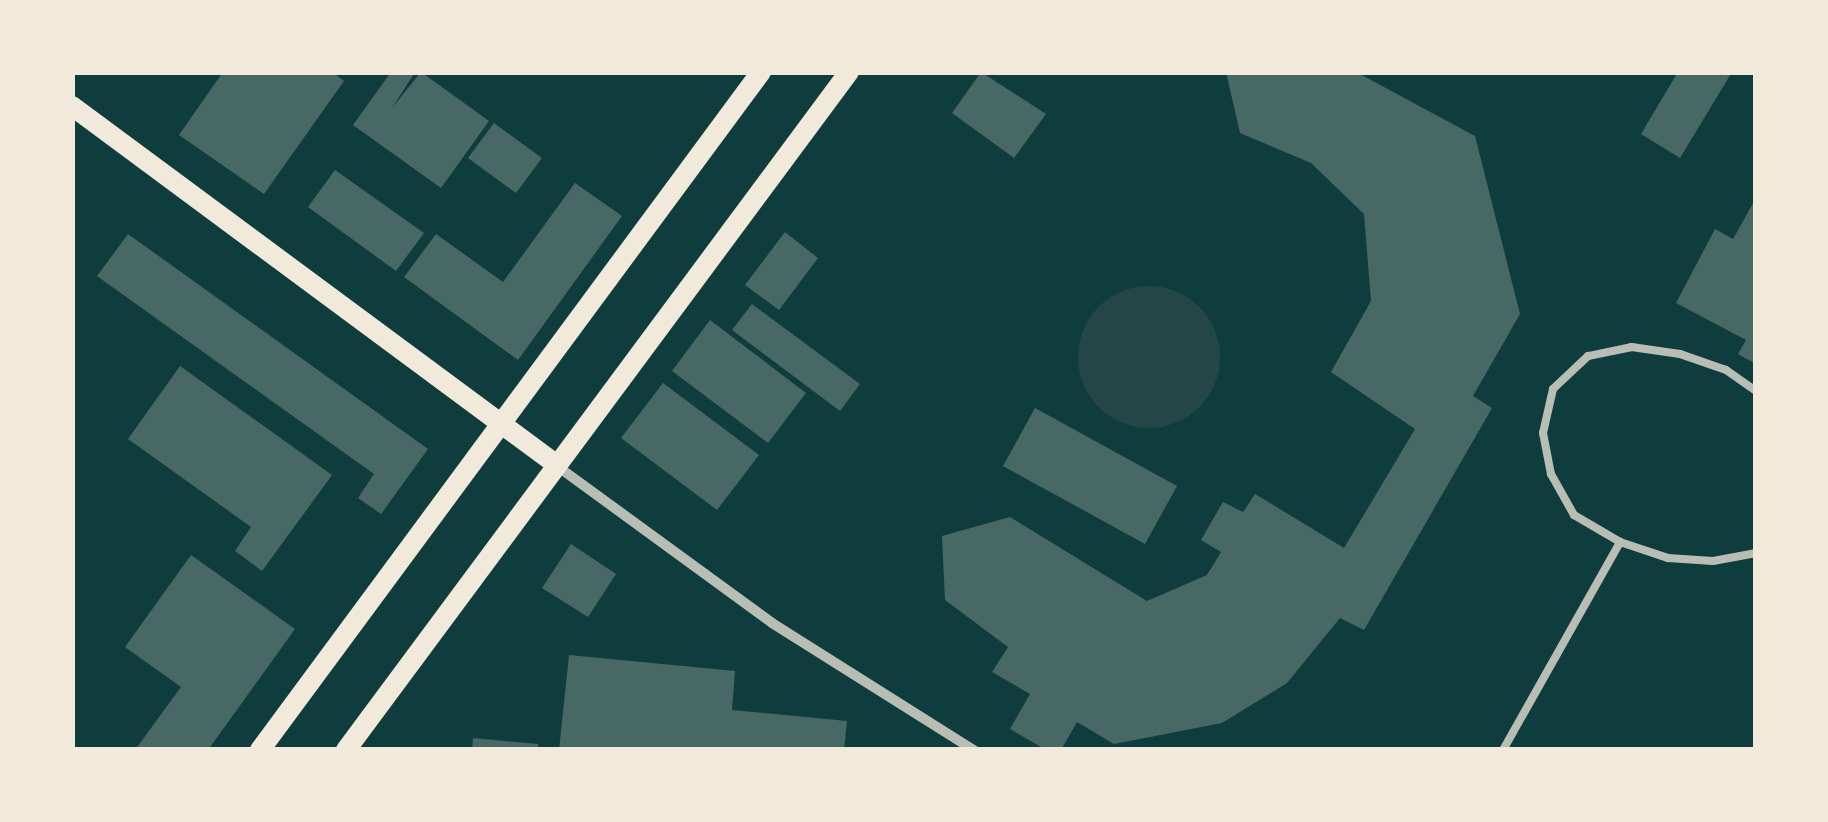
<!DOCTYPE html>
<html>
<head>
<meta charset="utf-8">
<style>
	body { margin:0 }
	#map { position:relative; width:1828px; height:822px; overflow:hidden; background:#0f3d3e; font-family:"Libre Baskerville",serif }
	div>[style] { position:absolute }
	.green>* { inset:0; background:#244646 }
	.round { border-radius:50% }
	.building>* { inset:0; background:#486865 }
	.service>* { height:8px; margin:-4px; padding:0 4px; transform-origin:4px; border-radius:4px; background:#b8beb3 }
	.minor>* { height:10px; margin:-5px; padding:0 5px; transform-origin:5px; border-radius:5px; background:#b8beb3 }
	.secondary>* { height:20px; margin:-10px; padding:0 10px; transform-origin:10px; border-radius:10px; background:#f1e9da }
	span { translate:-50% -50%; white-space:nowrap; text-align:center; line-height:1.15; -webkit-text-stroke:10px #f1e9da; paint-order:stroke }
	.frame { position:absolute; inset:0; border:75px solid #f1e9da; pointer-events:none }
</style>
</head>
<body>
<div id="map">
	<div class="green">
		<div class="round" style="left:1078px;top:286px;width:142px;height:142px"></div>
	</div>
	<div class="building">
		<div style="clip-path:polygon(223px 72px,332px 72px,344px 81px,264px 194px,179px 135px)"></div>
		<div style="clip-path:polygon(391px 72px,415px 72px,392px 108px,421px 72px,489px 121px,441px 188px,353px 125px)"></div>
		<div style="clip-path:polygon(981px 72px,1046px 114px,1014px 158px,952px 113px)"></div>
		<div style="clip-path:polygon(1226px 72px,1356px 72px,1475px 136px,1520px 314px,1473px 396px,1492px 408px,1364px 630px,1340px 618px,1287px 683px,1222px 723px,1114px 744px,1077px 722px,1061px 750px,1046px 750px,1010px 729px,1030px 694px,992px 672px,1008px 647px,945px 600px,942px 536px,1010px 517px,1147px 601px,1207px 575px,1221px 552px,1201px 540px,1223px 502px,1243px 512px,1255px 494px,1344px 548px,1415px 429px,1331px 372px,1371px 301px,1364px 214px,1311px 163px,1240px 133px)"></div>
		<div style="clip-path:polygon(1678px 72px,1732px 72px,1680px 158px,1641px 134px)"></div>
		<div style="clip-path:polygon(494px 123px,542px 158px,516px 193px,468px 158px)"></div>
		<div style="clip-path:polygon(335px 170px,424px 233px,396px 271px,308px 207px)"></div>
		<div style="clip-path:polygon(575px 183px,622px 216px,518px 360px,404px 277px,436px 234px,503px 282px)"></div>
		<div style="clip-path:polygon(1756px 198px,1756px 364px,1738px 354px,1746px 340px,1676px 303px,1715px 229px,1733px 239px)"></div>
		<div style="clip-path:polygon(785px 232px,818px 258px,779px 310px,745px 285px)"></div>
		<div style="clip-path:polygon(128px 234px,428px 449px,381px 514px,358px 498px,374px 474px,97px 276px)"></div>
		<div style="clip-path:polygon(752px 304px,860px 384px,840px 411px,732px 330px)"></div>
		<div style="clip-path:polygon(710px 320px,806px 393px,768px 443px,672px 371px)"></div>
		<div style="clip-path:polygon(180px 366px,332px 475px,262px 571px,235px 551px,251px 527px,128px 439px)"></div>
		<div style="clip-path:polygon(663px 383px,759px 455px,717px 510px,621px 438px)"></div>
		<div style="clip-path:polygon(1035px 408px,1177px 486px,1145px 544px,1003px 466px)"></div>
		<div style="clip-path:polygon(571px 544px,616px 574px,588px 617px,542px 588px)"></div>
		<div style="clip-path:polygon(191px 555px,295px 629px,208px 750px,135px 750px,181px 687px,125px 647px)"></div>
		<div style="clip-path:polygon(569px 655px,735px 671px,732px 710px,847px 721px,844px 750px,559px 750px)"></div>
		<div style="clip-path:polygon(473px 738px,538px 744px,538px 750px,472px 750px)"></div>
	</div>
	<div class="service">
		<div style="left:1756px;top:391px;width:37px;rotate:-145deg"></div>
		<div style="left:1726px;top:370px;width:49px;rotate:-160.8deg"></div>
		<div style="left:1680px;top:354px;width:49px;rotate:-171.7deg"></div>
		<div style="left:1632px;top:347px;width:45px;rotate:168.4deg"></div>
		<div style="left:1588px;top:356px;width:48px;rotate:136.7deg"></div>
		<div style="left:1553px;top:389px;width:45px;rotate:102.8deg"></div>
		<div style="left:1543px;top:433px;width:42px;rotate:79deg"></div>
		<div style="left:1551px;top:474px;width:47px;rotate:60.7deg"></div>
		<div style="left:1574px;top:515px;width:53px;rotate:30.4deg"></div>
		<div style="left:1620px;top:542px;width:51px;rotate:18.4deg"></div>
		<div style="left:1668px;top:558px;width:45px;rotate:3.8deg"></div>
		<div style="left:1713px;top:561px;width:44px;rotate:-10.5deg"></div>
		<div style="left:1503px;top:750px;width:239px;rotate:-60.6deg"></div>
	</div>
	<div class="minor">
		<div style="left:557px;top:466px;width:266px;rotate:36.1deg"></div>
		<div style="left:772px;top:623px;width:239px;rotate:32.2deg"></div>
	</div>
	<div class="secondary">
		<div style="left:72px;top:106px;width:603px;rotate:36.51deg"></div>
		<div style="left:260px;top:750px;width:843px;rotate:-53.54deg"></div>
		<div style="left:346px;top:750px;width:844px;rotate:-53.43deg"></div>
	</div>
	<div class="frame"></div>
</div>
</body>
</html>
